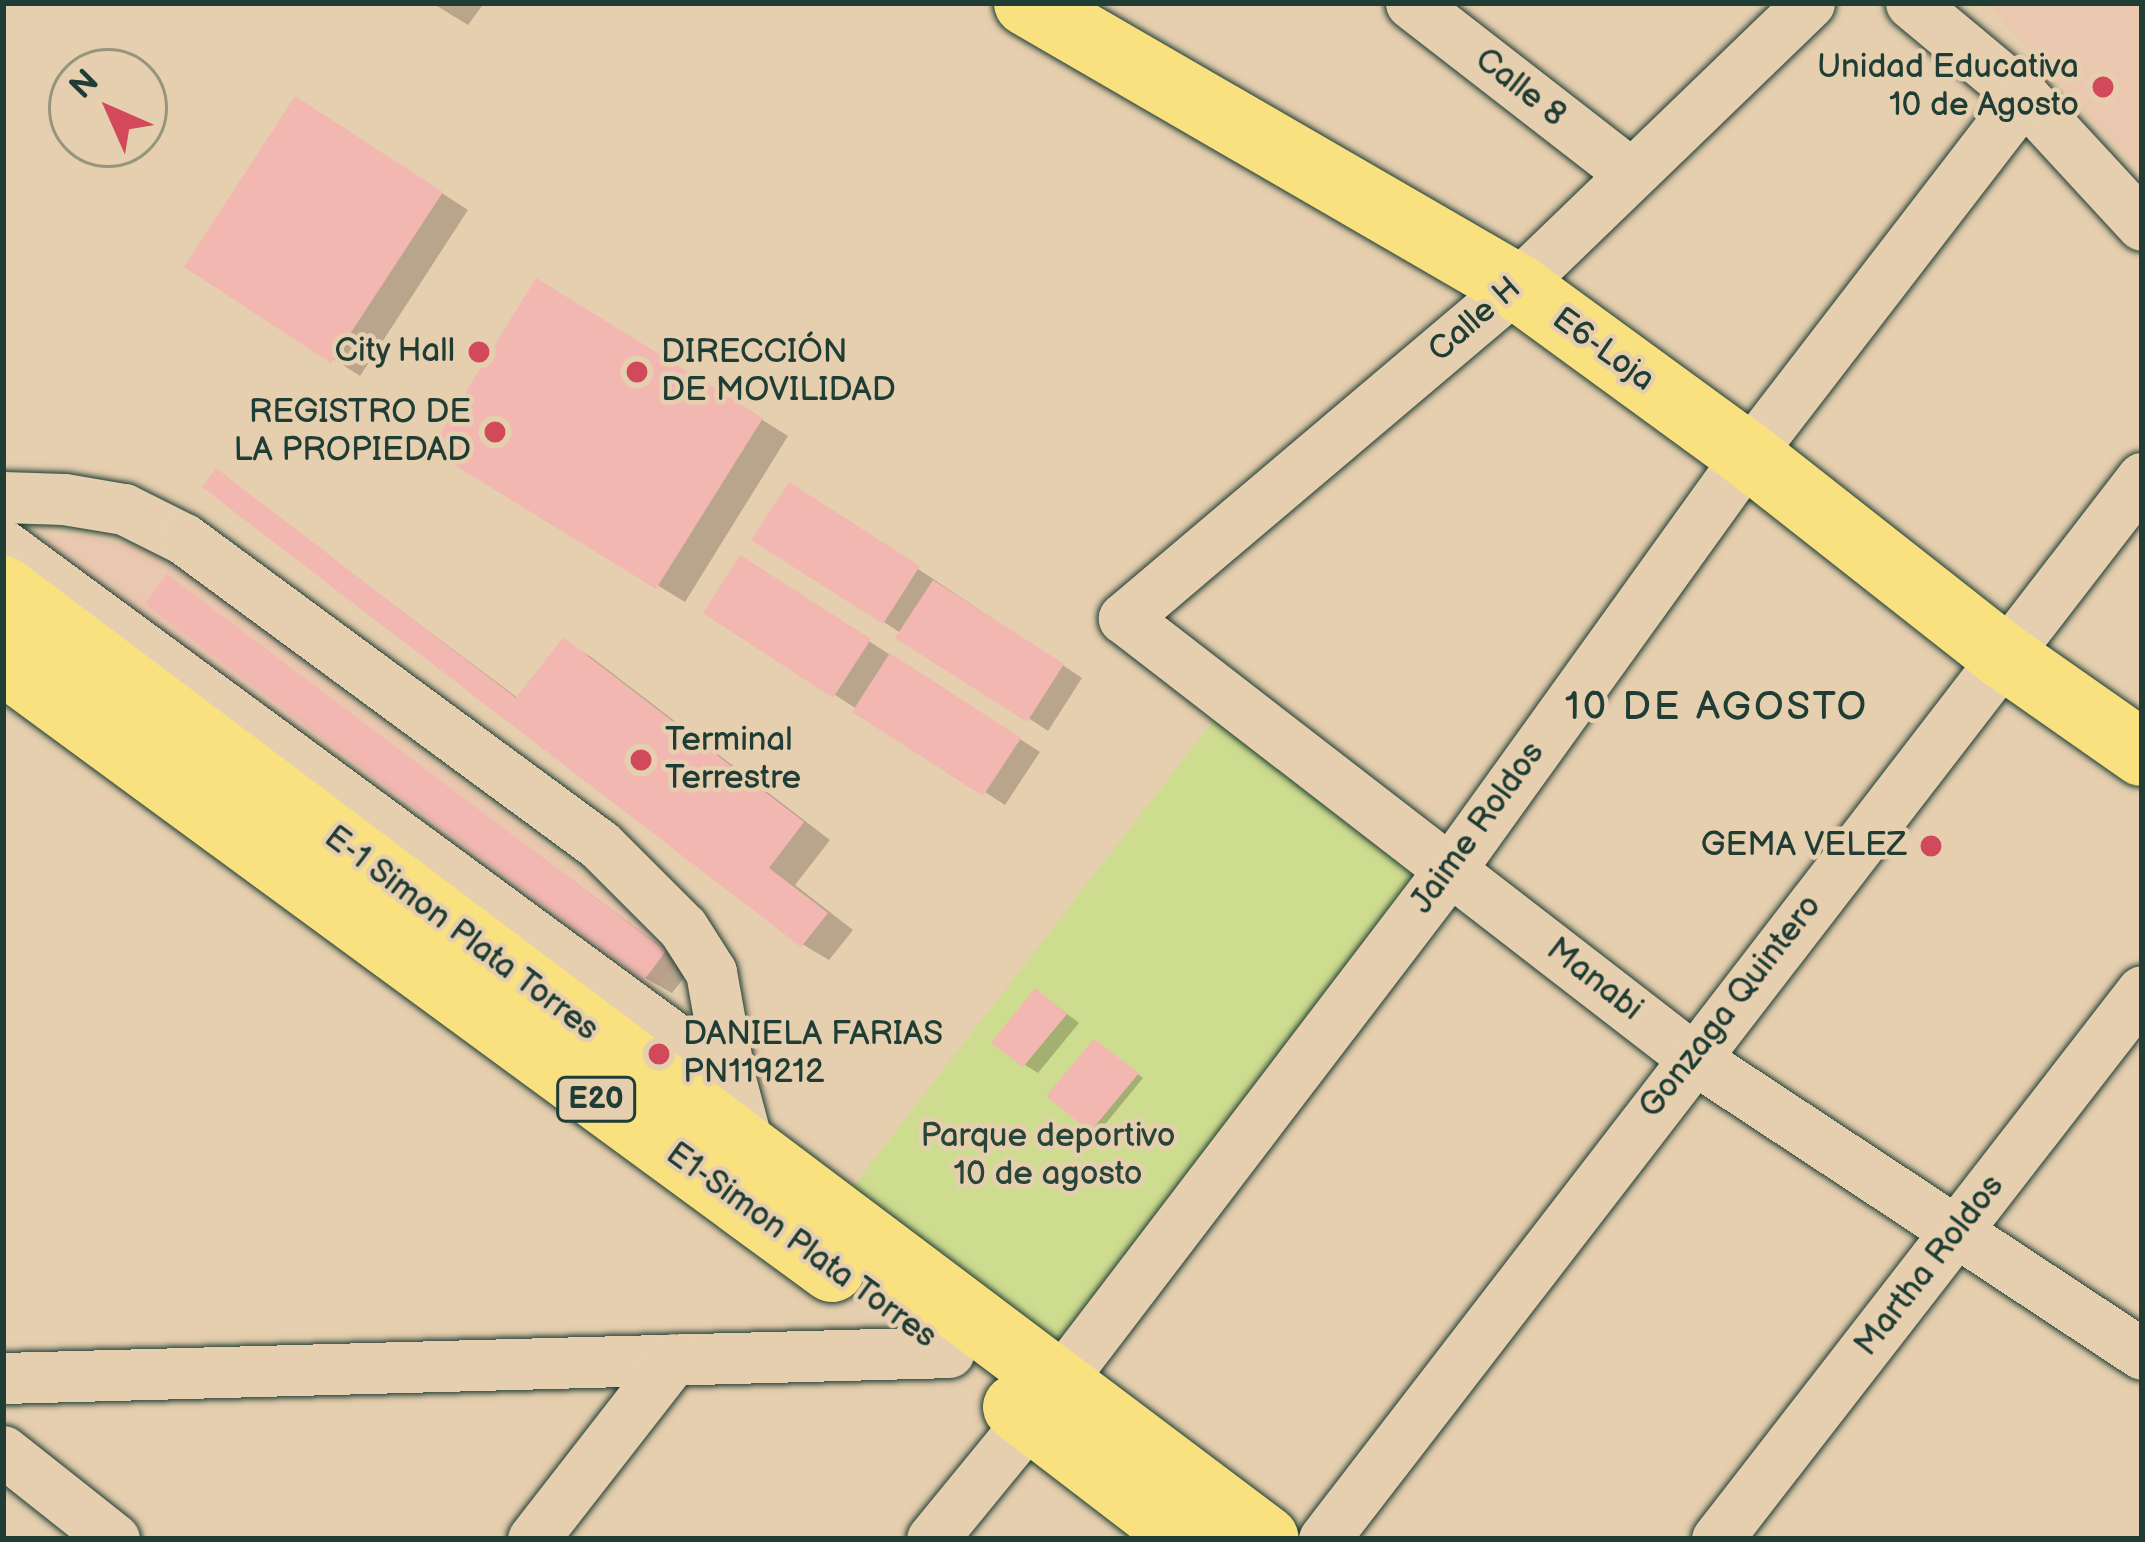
<!DOCTYPE html>
<html>
<head>
<meta charset="utf-8">
<style>
	body { margin:0 }
	#map { position:relative; width:2145px; height:1542px; overflow:hidden; background:#e6cfaf; font-family:"Balsamiq Sans",sans-serif }
	div>[style] { position:absolute }
	.built>* { inset:0; background:#eac8b0 }
	.green>* { inset:0; background:#cedc8f }
	.shadow>* { inset:0; background:#0003 }
	.building>* { inset:0; background:#f2b7b1 }
	.roads { filter:drop-shadow(0 0 3px #1f3d34) drop-shadow(0 0 3px #1f3d34) }
	.minor>* { height:51px; margin:-25.5px; padding:0 25.5px; transform-origin:25.5px; border-radius:25.5px; background:#e6cfaf }
	.major>* { height:66px; margin:-33px; padding:0 33px; transform-origin:33px; border-radius:33px; background:#fae180 }
	.highway>* { height:66px; margin:-33px; padding:0 33px; transform-origin:33px; border-radius:33px; background:#fae180 }
	.dots>* { width:33px; height:33px; translate:-50% -50%; box-sizing:border-box; border:6px solid #e6cfaf; border-radius:50% }
	span { translate:-50% -50%; white-space:nowrap; text-align:center; line-height:1.15; -webkit-text-stroke:9px #e6cfaf; paint-order:stroke }
	.shield-label span { padding:3px 9px; background:#e6cfaf; border:3px solid; border-radius:9px; -webkit-text-stroke-width:0 }
	.shield-label { font-size:30px; color:#1f3d34; font-weight:700 }
	.poi-label { font-size:33px; color:#1f3d34 }
	.right { translate:-100% -50%; text-align:right }
	.left { translate:0 -50%; text-align:left }
	.street-label { font-size:33px; color:#1f3d34 }
	.park-label { font-size:33px; color:#284539 }
	.quarter-label { font-size:39px; color:#1f3d34; letter-spacing:3px }
	.frame { position:absolute; inset:0; border:6px solid #1f3d34; pointer-events:none }
	.north { position:absolute; left:48px; top:48px; width:120px; height:120px; box-sizing:border-box; background:#e6cfaf; border:3px solid #96957e; border-radius:50%; rotate:315deg; font-size:33px; font-weight:700; line-height:48px; text-align:center; color:#1f3d34 }
	.north::after { content:''; display:block; margin:auto; width:42px; height:54px; background:#d1495b; clip-path:polygon(50% 0,100% 100%,50% 72%,0 100%) }
</style>
</head>
<body>
<div id="map">
	<div class="built">
		<div style="clip-path:polygon(1985px 3px,2142px 3px,2142px 171px)"></div>
		<div style="clip-path:polygon(84px 536px,136px 546px,170px 561px,667px 937px,677px 962px,649px 996px,35px 546px,46px 538px)"></div>
	</div>
	<div class="green">
		<div style="clip-path:polygon(1216px 717px,1425px 878px,1065px 1357px,848px 1193px)"></div>
	</div>
	<div class="shadow">
		<div style="clip-path:polygon(432px 3px,484px 3px,468px 25px)"></div>
		<div style="clip-path:polygon(323px 116px,468px 210px,360px 376px,188px 266px)"></div>
		<div style="clip-path:polygon(564px 297px,788px 436px,685px 602px,434px 449px)"></div>
		<div style="clip-path:polygon(217px 472px,519px 699px,564px 641px,591px 657px,830px 840px,795px 885px,853px 930px,829px 960px,802px 944px)"></div>
		<div style="clip-path:polygon(810px 497px,1082px 678px,1048px 731px,884px 622px)"></div>
		<div style="clip-path:polygon(761px 571px,1040px 752px,1005px 805px,707px 612px)"></div>
		<div style="clip-path:polygon(168px 578px,691px 969px,672px 993px,645px 978px)"></div>
		<div style="clip-path:polygon(1049px 1000px,1079px 1023px,1038px 1073px,1025px 1065px)"></div>
		<div style="clip-path:polygon(1100px 1046px,1143px 1078px,1098px 1133px,1050px 1096px)"></div>
	</div>
	<div class="building">
		<div style="clip-path:polygon(295px 96px,443px 192px,331px 363px,184px 267px)"></div>
		<div style="clip-path:polygon(536px 278px,763px 418px,656px 589px,430px 450px)"></div>
		<div style="clip-path:polygon(216px 468px,516px 698px,563px 637px,804px 822px,769px 868px,828px 913px,801px 947px,202px 487px)"></div>
		<div style="clip-path:polygon(789px 482px,920px 566px,883px 624px,751px 540px)"></div>
		<div style="clip-path:polygon(740px 555px,871px 639px,833px 698px,703px 613px)"></div>
		<div style="clip-path:polygon(167px 574px,666px 951px,644px 980px,145px 604px)"></div>
		<div style="clip-path:polygon(933px 580px,1064px 664px,1027px 722px,895px 638px)"></div>
		<div style="clip-path:polygon(890px 653px,1021px 738px,983px 796px,852px 712px)"></div>
		<div style="clip-path:polygon(1035px 988px,1067px 1014px,1023px 1067px,991px 1043px)"></div>
		<div style="clip-path:polygon(1094px 1039px,1139px 1073px,1090px 1132px,1046px 1096px)"></div>
	</div>
	<div class="roads">
		<div class="minor">
			<div style="left:1411px;top:3px;width:277px;rotate:37.8deg"></div>
			<div style="left:1809px;top:3px;width:407px;rotate:136deg"></div>
			<div style="left:1516px;top:286px;width:514px;rotate:139.74deg"></div>
			<div style="left:1124px;top:618px;width:718px;rotate:37.7deg"></div>
			<div style="left:1692px;top:1057px;width:539px;rotate:33.42deg"></div>
			<div style="left:1911px;top:3px;width:147px;rotate:39.8deg"></div>
			<div style="left:2024px;top:97px;width:174px;rotate:47.3deg"></div>
			<div style="left:3px;top:497px;width:61px;rotate:1.9deg"></div>
			<div style="left:64px;top:499px;width:61px;rotate:9.5deg"></div>
			<div style="left:124px;top:509px;width:67px;rotate:26.6deg"></div>
			<div style="left:184px;top:539px;width:516px;rotate:36.34deg"></div>
			<div style="left:600px;top:845px;width:117px;rotate:45deg"></div>
			<div style="left:683px;top:928px;width:52px;rotate:57.5deg"></div>
			<div style="left:711px;top:972px;width:109px;rotate:79.9deg"></div>
			<div style="left:730px;top:1079px;width:89px;rotate:75deg"></div>
			<div style="left:3px;top:545px;width:902px;rotate:36.3deg"></div>
			<div style="left:3px;top:1378px;width:946px;rotate:-1.57deg"></div>
			<div style="left:1059px;top:1382px;width:646px;rotate:-52.67deg"></div>
			<div style="left:1451px;top:868px;width:509px;rotate:-54.28deg"></div>
			<div style="left:1748px;top:455px;width:452px;rotate:-52.4deg"></div>
			<div style="left:3px;top:1451px;width:142px;rotate:38.4deg"></div>
			<div style="left:533px;top:1539px;width:228px;rotate:-52.1deg"></div>
			<div style="left:932px;top:1539px;width:156px;rotate:-50.7deg"></div>
			<div style="left:1324px;top:1539px;width:1340px;rotate:-52.37deg"></div>
			<div style="left:1717px;top:1539px;width:693px;rotate:-52.2deg"></div>
		</div>
		<div class="major">
			<div style="left:1027px;top:3px;width:565px;rotate:30.06deg"></div>
			<div style="left:1516px;top:286px;width:287px;rotate:36.1deg"></div>
			<div style="left:1748px;top:455px;width:323px;rotate:38.2deg"></div>
			<div style="left:2002px;top:655px;width:171px;rotate:35deg"></div>
		</div>
		<div class="highway">
			<div style="left:3px;top:589px;width:1580px;rotate:36.95deg"></div>
			<div style="left:3px;top:661px;width:1028px;rotate:36.26deg"></div>
			<div style="left:1016px;top:1407px;width:217px;rotate:37.5deg"></div>
		</div>
	</div>
	<div class="dots">
		<div style="left:2103px;top:87px;background:#d1495b"></div>
		<div style="left:479px;top:352px;background:#d1495b"></div>
		<div style="left:637px;top:372px;background:#d1495b"></div>
		<div style="left:495px;top:432px;background:#d1495b"></div>
		<div style="left:641px;top:760px;background:#d1495b"></div>
		<div style="left:1931px;top:846px;background:#d1495b"></div>
		<div style="left:659px;top:1054px;background:#d1495b"></div>
	</div>
	<div class="shield-label">
		<span style="left:596px;top:1099px">E20</span>
	</div>
	<div class="poi-label">
		<span class="right" style="left:2079px;top:87px">Unidad Educativa<br>10 de Agosto</span>
		<span class="right" style="left:455px;top:352px">City Hall</span>
		<span class="left" style="left:661px;top:372px">DIRECCIÓN<br>DE MOVILIDAD</span>
		<span class="right" style="left:471px;top:432px">REGISTRO DE<br>LA PROPIEDAD</span>
		<span class="left" style="left:665px;top:760px">Terminal<br>Terrestre</span>
		<span class="right" style="left:1907px;top:846px">GEMA VELEZ</span>
		<span class="left" style="left:683px;top:1054px">DANIELA FARIAS<br>PN119212</span>
	</div>
	<div class="street-label">
		<span style="left:1520px;top:88px;rotate:38deg">Calle 8</span>
		<span style="left:1475px;top:320px;rotate:-41deg">Calle H</span>
		<span style="left:1603px;top:350px;rotate:36deg">E6-Loja</span>
		<span style="left:1478px;top:828px;rotate:-54deg">Jaime Roldos</span>
		<span style="left:461px;top:934px;rotate:37deg">E-1 Simon Plata Torres</span>
		<span style="left:1594px;top:980px;rotate:38deg">Manabi</span>
		<span style="left:1731px;top:1007px;rotate:-52deg">Gonzaga Quintero</span>
		<span style="left:801px;top:1246px;rotate:36deg">E1-Simon Plata Torres</span>
		<span style="left:1930px;top:1266px;rotate:-52deg">Martha Roldos</span>
	</div>
	<div class="park-label">
		<span style="left:1048px;top:1156px">Parque deportivo<br>10 de agosto</span>
	</div>
	<div class="quarter-label">
		<span style="left:1717px;top:708px">10 DE AGOSTO</span>
	</div>
	<div class="frame"></div>
	<div class="north">N</div>
</div>
</body>
</html>
